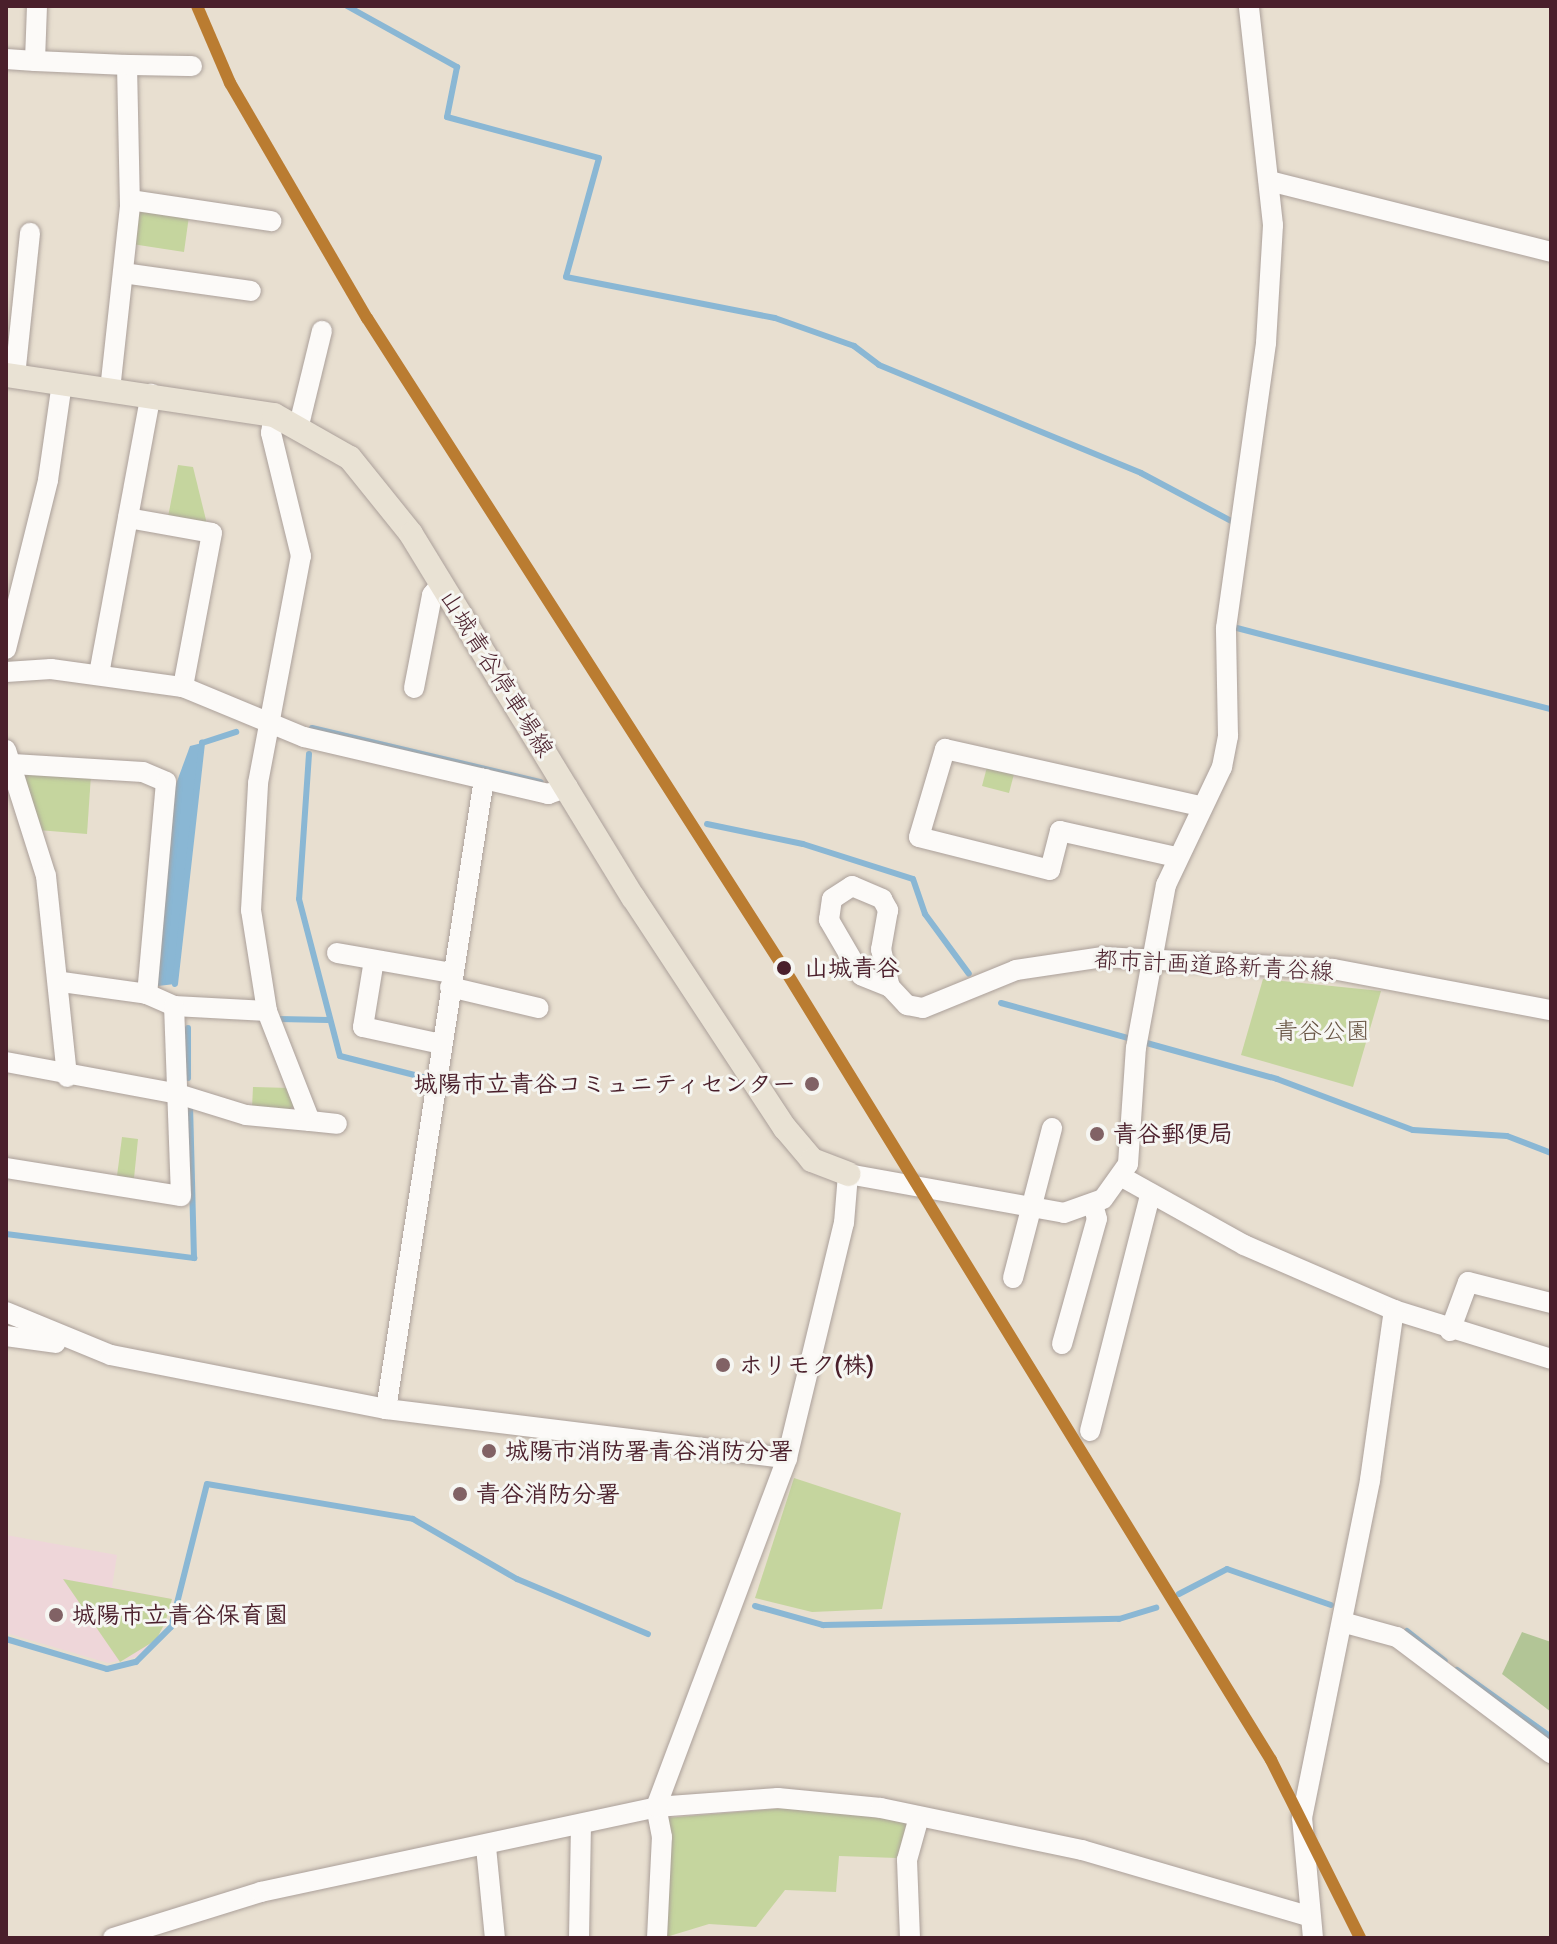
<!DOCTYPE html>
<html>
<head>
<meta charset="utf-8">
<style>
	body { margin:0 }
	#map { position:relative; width:1557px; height:1944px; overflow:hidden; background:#e8dfd0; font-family:Delius,"Klee One",sans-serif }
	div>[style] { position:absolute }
	.built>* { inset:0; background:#eed6d9 }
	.green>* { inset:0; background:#c5d59e }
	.forest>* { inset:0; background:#b2c596 }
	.water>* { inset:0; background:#8ab7d4 }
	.stream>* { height:6px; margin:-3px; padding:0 3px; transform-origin:3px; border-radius:3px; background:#8ab7d4 }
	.roads { filter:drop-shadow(0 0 2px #aba09a) drop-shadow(0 0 2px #aba09a) }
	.minor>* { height:20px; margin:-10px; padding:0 10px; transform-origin:10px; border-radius:10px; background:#fcfaf8 }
	.major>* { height:24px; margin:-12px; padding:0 12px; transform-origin:12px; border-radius:12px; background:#e9e2d4 }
	.rail-1>* { height:12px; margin:-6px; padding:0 6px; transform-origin:6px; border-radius:6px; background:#ba7c31 }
	.dots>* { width:22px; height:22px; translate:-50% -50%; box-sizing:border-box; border:4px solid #f6f6f2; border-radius:50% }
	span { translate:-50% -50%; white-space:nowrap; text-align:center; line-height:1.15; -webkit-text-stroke:6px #f6f6f2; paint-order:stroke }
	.street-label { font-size:24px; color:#4a1f2b }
	.stop-label { font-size:24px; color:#4a1f2b; font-weight:700 }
	.left { translate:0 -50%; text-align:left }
	.park-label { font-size:24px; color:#665342 }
	.poi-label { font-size:24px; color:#4a1f2b; font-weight:700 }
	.right { translate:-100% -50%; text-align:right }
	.frame { position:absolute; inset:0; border:8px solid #4a1f2b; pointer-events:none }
</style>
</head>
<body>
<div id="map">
	<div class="built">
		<div style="clip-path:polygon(6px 1535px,117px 1555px,112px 1587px,172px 1599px,156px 1640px,136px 1657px,108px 1663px,6px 1633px)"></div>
	</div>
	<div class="green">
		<div style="clip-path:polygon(136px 208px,189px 216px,184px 252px,132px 244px)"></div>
		<div style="clip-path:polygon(178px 465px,193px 467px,207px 524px,168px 517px)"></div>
		<div style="clip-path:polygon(987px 767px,1014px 774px,1009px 793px,982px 786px)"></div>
		<div style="clip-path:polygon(21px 770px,91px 775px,87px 834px,38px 830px)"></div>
		<div style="clip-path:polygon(1263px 979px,1381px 991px,1353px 1087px,1241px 1055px)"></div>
		<div style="clip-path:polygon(253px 1087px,289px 1088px,294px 1106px,286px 1112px,252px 1108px)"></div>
		<div style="clip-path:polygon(122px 1137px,138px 1139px,134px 1178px,117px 1176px)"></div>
		<div style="clip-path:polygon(794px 1478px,901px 1513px,882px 1609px,812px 1612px,755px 1598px)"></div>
		<div style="clip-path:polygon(63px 1579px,172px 1599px,165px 1623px,156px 1640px,120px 1662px)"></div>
		<div style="clip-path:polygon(796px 1807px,907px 1822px,897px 1858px,839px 1856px,836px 1892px,785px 1890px,756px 1927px,709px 1924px,663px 1938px,666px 1818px)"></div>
	</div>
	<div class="forest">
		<div style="clip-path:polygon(1522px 1632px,1551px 1642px,1551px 1712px,1502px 1674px)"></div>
	</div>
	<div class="water">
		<div style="clip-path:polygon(202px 743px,175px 984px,158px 986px,153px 979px,165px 814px,190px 746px)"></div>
	</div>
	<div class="stream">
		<div style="left:347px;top:6px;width:126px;rotate:29deg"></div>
		<div style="left:457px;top:67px;width:51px;rotate:101.3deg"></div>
		<div style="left:447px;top:117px;width:157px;rotate:15.1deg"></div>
		<div style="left:599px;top:158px;width:123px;rotate:105.5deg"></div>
		<div style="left:566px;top:277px;width:213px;rotate:11.1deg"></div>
		<div style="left:775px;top:318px;width:84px;rotate:19.5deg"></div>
		<div style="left:854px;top:346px;width:31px;rotate:37deg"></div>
		<div style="left:879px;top:365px;width:283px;rotate:22.4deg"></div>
		<div style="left:1141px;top:473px;width:104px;rotate:28deg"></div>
		<div style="left:1233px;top:627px;width:328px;rotate:14.5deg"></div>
		<div style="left:312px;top:728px;width:235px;rotate:13.3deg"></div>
		<div style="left:309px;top:754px;width:145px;rotate:93.9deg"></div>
		<div style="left:299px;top:899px;width:162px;rotate:75.4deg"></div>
		<div style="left:340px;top:1056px;width:89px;rotate:14.3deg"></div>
		<div style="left:707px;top:824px;width:98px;rotate:11.8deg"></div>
		<div style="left:803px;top:844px;width:115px;rotate:17.7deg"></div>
		<div style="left:913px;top:879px;width:37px;rotate:71deg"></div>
		<div style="left:925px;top:914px;width:74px;rotate:53.7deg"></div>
		<div style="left:175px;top:984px;width:243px;rotate:-83.6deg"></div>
		<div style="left:202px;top:743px;width:36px;rotate:-18deg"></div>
		<div style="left:1001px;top:1003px;width:136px;rotate:15.4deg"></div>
		<div style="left:279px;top:1019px;width:49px;rotate:1.2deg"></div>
		<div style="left:188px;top:1028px;width:50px;rotate:90deg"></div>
		<div style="left:1143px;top:1042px;width:139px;rotate:15.4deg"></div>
		<div style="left:1277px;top:1079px;width:145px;rotate:20.6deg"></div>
		<div style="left:1413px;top:1130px;width:94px;rotate:3.7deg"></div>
		<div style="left:1507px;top:1136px;width:47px;rotate:21.1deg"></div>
		<div style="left:6px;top:1234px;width:190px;rotate:7.3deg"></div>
		<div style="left:194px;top:1258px;width:152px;rotate:-91.5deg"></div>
		<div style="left:1179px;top:1594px;width:54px;rotate:-27.5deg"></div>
		<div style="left:1227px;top:1569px;width:110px;rotate:19.1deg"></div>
		<div style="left:755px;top:1606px;width:71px;rotate:15.6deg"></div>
		<div style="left:823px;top:1625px;width:296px;rotate:-1.2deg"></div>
		<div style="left:1119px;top:1619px;width:39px;rotate:-17deg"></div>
		<div style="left:1407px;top:1631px;width:48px;rotate:38.3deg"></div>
		<div style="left:6px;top:1639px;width:105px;rotate:16.5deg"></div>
		<div style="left:107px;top:1669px;width:30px;rotate:-14deg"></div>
		<div style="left:136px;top:1662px;width:49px;rotate:-45deg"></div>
		<div style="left:171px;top:1627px;width:147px;rotate:-75.9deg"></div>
		<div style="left:207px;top:1484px;width:209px;rotate:9.6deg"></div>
		<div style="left:413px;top:1519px;width:120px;rotate:30deg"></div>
		<div style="left:517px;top:1579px;width:142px;rotate:22.8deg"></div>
		<div style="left:1457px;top:1670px;width:115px;rotate:35.5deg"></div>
	</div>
	<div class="roads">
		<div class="minor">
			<div style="left:37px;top:6px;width:55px;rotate:92.1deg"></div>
			<div style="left:35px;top:61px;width:92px;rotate:2.5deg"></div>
			<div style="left:127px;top:65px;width:141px;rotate:88.8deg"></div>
			<div style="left:130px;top:206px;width:184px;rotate:96.2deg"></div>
			<div style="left:6px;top:59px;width:29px;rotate:4deg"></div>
			<div style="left:127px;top:65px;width:65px;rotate:0.9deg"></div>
			<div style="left:1269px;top:181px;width:291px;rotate:14.1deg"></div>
			<div style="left:130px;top:200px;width:143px;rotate:8.5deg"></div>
			<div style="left:123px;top:273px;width:129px;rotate:8deg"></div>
			<div style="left:15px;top:376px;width:144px;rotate:-84deg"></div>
			<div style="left:299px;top:425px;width:97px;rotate:-76.3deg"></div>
			<div style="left:128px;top:518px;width:85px;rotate:10.1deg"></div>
			<div style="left:212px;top:533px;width:157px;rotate:100.7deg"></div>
			<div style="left:6px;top:649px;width:174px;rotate:-76deg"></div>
			<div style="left:48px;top:480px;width:98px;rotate:-81.8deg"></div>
			<div style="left:6px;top:672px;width:45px;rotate:-3.8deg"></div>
			<div style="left:51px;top:669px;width:133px;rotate:7.8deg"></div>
			<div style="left:183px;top:687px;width:131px;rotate:22.5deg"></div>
			<div style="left:304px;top:737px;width:251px;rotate:13.1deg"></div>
			<div style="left:548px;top:794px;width:21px;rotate:-19deg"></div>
			<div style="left:99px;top:674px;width:285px;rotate:-79.5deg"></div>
			<div style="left:414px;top:688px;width:95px;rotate:-79deg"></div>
			<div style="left:432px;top:595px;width:14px;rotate:-51deg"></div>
			<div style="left:6px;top:750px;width:132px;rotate:72.4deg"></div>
			<div style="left:46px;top:876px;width:202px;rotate:84deg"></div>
			<div style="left:13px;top:764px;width:130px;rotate:3.5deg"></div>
			<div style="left:143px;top:772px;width:25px;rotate:23deg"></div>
			<div style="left:166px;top:782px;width:213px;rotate:95.1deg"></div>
			<div style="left:1176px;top:857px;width:119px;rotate:-167.4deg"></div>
			<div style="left:1060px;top:831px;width:40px;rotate:104.4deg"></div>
			<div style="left:1050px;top:870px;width:135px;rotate:-165.9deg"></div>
			<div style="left:919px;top:837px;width:92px;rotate:-73.5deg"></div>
			<div style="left:945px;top:749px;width:260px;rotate:12.6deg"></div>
			<div style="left:337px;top:953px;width:117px;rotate:9.9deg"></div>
			<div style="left:374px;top:960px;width:68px;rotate:99.3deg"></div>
			<div style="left:363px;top:1027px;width:80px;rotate:12.3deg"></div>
			<div style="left:62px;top:982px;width:86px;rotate:8deg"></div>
			<div style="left:147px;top:994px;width:30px;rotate:24deg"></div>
			<div style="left:174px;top:1006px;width:93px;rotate:3.1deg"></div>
			<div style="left:450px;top:987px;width:91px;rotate:13.3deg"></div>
			<div style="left:890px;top:987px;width:31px;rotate:-158deg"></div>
			<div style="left:861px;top:975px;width:64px;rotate:-120.2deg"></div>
			<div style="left:829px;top:920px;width:21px;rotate:-82deg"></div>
			<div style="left:832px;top:899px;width:24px;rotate:-33deg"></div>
			<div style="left:852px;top:886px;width:33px;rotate:23deg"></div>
			<div style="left:882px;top:899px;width:13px;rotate:61deg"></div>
			<div style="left:888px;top:910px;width:40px;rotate:100deg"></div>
			<div style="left:881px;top:949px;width:39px;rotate:77deg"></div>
			<div style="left:890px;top:987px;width:25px;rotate:47deg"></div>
			<div style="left:907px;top:1005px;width:16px;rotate:11deg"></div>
			<div style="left:923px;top:1008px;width:100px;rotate:-22.2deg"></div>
			<div style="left:1016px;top:970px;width:88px;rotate:-8.5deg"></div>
			<div style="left:1103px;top:957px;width:230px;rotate:3deg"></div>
			<div style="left:1333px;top:969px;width:222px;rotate:10.7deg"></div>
			<div style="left:6px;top:1062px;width:175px;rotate:10.5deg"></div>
			<div style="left:178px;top:1094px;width:71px;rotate:17.2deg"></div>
			<div style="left:246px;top:1115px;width:64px;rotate:5.4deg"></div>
			<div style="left:310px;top:1121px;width:118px;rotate:-111.4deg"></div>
			<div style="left:267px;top:1011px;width:102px;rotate:-99deg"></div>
			<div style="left:251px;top:910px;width:127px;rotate:-86.8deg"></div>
			<div style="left:258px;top:783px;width:231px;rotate:-79.3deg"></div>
			<div style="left:301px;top:556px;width:127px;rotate:-103.7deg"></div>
			<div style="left:271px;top:433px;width:18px;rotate:-81deg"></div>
			<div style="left:310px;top:1121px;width:27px;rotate:6deg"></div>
			<div style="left:6px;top:1168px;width:177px;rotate:9.1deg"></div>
			<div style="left:181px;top:1196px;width:190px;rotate:-92.1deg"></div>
			<div style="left:1122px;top:1177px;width:140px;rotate:29.1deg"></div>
			<div style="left:1244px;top:1245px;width:163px;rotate:23.4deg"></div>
			<div style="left:1394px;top:1310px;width:164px;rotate:17.3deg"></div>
			<div style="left:1013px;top:1278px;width:155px;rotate:-75.4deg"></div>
			<div style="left:6px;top:1312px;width:113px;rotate:22.3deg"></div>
			<div style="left:111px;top:1355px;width:280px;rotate:11.1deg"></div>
			<div style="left:386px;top:1409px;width:404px;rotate:7deg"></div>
			<div style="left:1450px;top:1331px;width:52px;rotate:-69.8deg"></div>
			<div style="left:1468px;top:1282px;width:86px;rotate:14.2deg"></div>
			<div style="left:6px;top:1336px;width:50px;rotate:8deg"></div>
			<div style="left:1062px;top:1344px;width:130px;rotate:-74.4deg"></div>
			<div style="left:1097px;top:1219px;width:16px;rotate:-105deg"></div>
			<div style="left:386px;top:1409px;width:638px;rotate:-81.16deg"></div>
			<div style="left:1090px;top:1431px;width:243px;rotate:-75.7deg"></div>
			<div style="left:1342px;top:1622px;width:57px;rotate:15.3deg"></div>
			<div style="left:1397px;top:1637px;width:193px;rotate:37deg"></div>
			<div style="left:486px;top:1847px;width:91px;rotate:84.4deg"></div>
			<div style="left:113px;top:1938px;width:155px;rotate:-17.3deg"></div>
			<div style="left:261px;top:1892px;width:404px;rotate:-12.1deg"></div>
			<div style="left:656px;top:1807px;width:122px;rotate:-4.2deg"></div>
			<div style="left:778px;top:1798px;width:103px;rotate:5.5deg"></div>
			<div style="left:881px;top:1808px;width:205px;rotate:11.8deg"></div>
			<div style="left:1082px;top:1850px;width:234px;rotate:16.3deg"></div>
			<div style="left:579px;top:1938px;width:110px;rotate:-89deg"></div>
			<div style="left:657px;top:1938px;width:101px;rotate:-87.2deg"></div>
			<div style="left:662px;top:1837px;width:31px;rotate:-101deg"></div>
			<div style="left:656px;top:1807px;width:373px;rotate:-69.4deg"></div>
			<div style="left:787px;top:1458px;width:242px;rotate:-76.4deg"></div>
			<div style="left:844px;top:1223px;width:49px;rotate:-85.3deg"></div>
			<div style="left:848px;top:1174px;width:219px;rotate:10.2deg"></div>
			<div style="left:1064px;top:1213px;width:41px;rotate:-19.7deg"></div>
			<div style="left:1103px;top:1199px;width:43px;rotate:-54.5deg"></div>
			<div style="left:1128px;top:1164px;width:116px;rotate:-86.1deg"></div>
			<div style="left:1136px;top:1048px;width:166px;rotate:-79.6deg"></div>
			<div style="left:1166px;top:885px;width:131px;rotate:-64.6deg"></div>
			<div style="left:1222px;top:767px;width:32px;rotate:-79deg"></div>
			<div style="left:1228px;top:736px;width:108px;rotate:-91.1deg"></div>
			<div style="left:1226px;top:628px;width:288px;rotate:-82deg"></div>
			<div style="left:1266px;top:343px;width:118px;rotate:-86.6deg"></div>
			<div style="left:1273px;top:225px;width:220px;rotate:-96.3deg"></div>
			<div style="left:910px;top:1938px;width:78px;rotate:-92.2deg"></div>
			<div style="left:907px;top:1860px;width:45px;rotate:-74.4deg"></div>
			<div style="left:1313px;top:1938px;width:121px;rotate:-95.2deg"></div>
			<div style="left:1302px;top:1818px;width:345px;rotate:-78.6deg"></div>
			<div style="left:1370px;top:1480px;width:172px;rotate:-82deg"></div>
		</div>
		<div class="major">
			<div style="left:6px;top:375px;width:271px;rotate:8.5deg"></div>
			<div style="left:274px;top:415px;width:87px;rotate:29.5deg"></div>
			<div style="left:350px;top:458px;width:97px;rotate:51.2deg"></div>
			<div style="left:411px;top:534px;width:426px;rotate:58.6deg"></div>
			<div style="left:633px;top:897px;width:277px;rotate:56.7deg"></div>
			<div style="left:785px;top:1128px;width:42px;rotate:49.8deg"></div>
			<div style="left:812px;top:1160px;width:39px;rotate:21deg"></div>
		</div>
	</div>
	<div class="rail-1">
		<div style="left:197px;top:6px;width:84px;rotate:66.8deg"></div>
		<div style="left:230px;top:83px;width:272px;rotate:59.8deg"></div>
		<div style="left:367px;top:318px;width:774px;rotate:57.34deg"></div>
		<div style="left:785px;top:970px;width:928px;rotate:58.4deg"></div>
		<div style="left:1271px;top:1760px;width:199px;rotate:63.4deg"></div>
	</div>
	<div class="dots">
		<div style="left:784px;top:968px;background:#4a1f2b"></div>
		<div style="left:812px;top:1084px;background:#816265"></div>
		<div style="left:1097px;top:1134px;background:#816265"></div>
		<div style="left:723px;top:1365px;background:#816265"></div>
		<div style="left:489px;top:1451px;background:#816265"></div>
		<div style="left:460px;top:1494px;background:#816265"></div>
		<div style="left:56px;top:1615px;background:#816265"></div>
	</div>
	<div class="street-label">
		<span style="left:497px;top:673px;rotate:58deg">山城青谷停車場線</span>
		<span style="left:1214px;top:965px;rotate:3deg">都市計画道路新青谷線</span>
	</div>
	<div class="stop-label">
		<span class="left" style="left:804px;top:968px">山城青谷</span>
	</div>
	<div class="park-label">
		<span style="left:1322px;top:1031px">青谷公園</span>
	</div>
	<div class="poi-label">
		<span class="right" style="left:796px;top:1084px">城陽市立青谷コミュニティセンター</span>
		<span class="left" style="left:1113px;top:1134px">青谷郵便局</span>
		<span class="left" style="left:739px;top:1365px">ホリモク(株)</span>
		<span class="left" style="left:505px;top:1451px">城陽市消防署青谷消防分署</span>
		<span class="left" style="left:476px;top:1494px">青谷消防分署</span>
		<span class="left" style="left:72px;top:1615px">城陽市立青谷保育園</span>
	</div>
	<div class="frame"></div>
</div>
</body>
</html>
